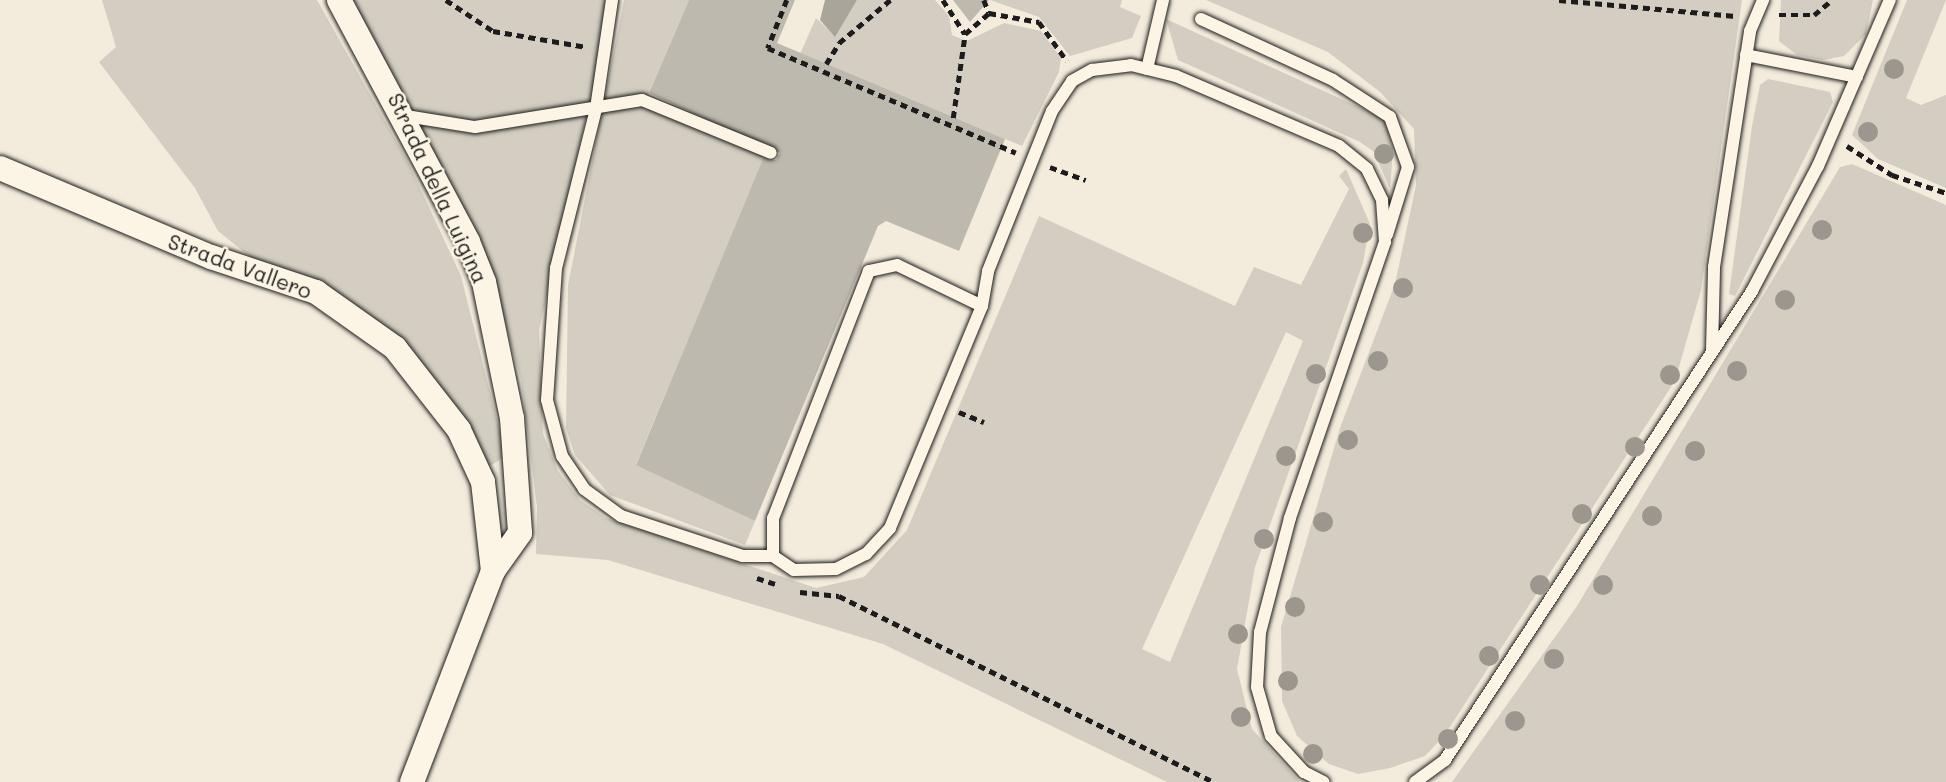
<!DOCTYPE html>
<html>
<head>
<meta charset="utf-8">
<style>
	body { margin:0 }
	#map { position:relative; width:1946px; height:782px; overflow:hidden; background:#f3ecdd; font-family:Mali,sans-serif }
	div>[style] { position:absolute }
	.green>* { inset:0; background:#d3cec1 }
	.water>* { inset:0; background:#aaa59b }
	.building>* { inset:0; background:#beb9ae }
	.path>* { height:4.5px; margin-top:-2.25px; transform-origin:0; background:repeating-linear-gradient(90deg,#1c1c1c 0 7px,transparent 0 12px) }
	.roads { filter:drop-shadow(0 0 2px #1c1c1c) drop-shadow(0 0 2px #1c1c1c) }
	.service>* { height:12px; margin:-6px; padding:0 6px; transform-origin:6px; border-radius:6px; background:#fcf5e5 }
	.minor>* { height:24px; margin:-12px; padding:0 12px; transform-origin:12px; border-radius:12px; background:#fcf5e5 }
	.trees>* { width:20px; height:20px; margin:-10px; border-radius:50%; background:#9b978e }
	span { translate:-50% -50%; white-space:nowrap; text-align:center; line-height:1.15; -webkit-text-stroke:5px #fcf5e5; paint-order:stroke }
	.street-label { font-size:21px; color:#1c1c1c }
</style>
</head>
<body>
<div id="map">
	<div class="green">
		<div style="clip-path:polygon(102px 0,317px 0,408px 162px,461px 276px,506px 456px,485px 469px,404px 346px,254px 260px,218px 231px,195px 188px,99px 62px,116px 47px)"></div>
		<div style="clip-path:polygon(evenodd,351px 0,606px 0,600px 55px,539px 330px,543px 434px,558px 471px,580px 500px,606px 518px,816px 588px,864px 577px,907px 530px,1039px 216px,1235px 306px,1254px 267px,1301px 285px,1349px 189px,1339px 176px,1346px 169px,1370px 224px,1363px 263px,1255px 567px,1237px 669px,1252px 729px,1300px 782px,1167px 782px,883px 644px,608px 560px,536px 554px,537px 507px,521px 380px,490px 269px,351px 0,1286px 332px,1303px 341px,1170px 662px,1142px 649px,1286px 332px)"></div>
		<div style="clip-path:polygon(624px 0,689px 0,648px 95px,780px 148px,759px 184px,754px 182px,636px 464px,755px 521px,745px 545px,610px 495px,575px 455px,566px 428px,568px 285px)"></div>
		<div style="clip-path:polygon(857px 0,935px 0,949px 16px,952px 35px,967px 41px,1004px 23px,1041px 31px,1061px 58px,1059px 72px,1022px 146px,800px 54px,816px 18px,835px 36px)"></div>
		<div style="clip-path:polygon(990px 0,1122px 0,1120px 7px,1141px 16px,1132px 38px,1070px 56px,1039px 17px)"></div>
		<div style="clip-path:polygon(1206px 0,1742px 0,1701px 290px,1675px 381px,1444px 736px,1425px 756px,1390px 768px,1358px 774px,1329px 764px,1297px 736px,1282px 701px,1281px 627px,1340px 428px,1395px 284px,1416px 185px,1414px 129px,1380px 92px,1328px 52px)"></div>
		<div style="clip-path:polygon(1781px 0,1873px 0,1866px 34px,1844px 56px,1823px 60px,1797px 55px,1779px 41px)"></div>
		<div style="clip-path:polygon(1907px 0,1946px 0,1906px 98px,1921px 105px,1946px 95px,1946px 188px,1878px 159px,1852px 135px)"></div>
		<div style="clip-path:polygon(1166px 19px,1385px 119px,1393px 150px,1390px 189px,1374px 152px,1360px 142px,1178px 60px)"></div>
		<div style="clip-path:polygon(1768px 79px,1830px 92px,1833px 102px,1735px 296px,1729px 294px,1752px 126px,1760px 85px)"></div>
		<div style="clip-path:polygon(1852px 164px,1946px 205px,1946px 782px,1452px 782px,1577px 606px,1840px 167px)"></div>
	</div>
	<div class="water">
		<div style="clip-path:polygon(825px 0,857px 0,835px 37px,820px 20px)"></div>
	</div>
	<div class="building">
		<div style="clip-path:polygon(689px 0,795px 0,777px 43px,1005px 139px,959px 251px,886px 221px,878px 226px,755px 521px,636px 465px,763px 159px,776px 160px,780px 153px,649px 93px)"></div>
		<div style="clip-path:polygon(953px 0,989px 0,970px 22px)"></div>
	</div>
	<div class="path">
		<div style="left:446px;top:0;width:56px;rotate:33.4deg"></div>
		<div style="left:493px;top:31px;width:95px;rotate:9.7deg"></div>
		<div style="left:787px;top:0;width:52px;rotate:111.6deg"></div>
		<div style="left:768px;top:48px;width:269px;rotate:22.9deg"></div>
		<div style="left:943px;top:0;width:40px;rotate:57.1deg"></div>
		<div style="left:984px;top:0;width:14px;rotate:69deg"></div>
		<div style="left:989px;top:13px;width:51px;rotate:10.2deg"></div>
		<div style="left:1039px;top:22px;width:48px;rotate:54.3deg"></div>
		<div style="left:1559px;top:0;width:177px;rotate:5.2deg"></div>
		<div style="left:1779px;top:15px;width:35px"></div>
		<div style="left:1814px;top:15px;width:23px;rotate:-40deg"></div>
		<div style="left:826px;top:64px;width:25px;rotate:-58deg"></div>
		<div style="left:839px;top:43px;width:67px;rotate:-40.1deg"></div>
		<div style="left:953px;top:118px;width:85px;rotate:-81.9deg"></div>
		<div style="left:965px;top:34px;width:32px;rotate:-41deg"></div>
		<div style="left:1847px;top:146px;width:54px;rotate:32.8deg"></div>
		<div style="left:1892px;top:175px;width:57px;rotate:18.4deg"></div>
		<div style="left:1050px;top:167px;width:38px;rotate:20deg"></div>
		<div style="left:959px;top:412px;width:27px;rotate:22deg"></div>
		<div style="left:757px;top:578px;width:19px;rotate:18deg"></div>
		<div style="left:800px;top:592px;width:39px;rotate:6deg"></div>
		<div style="left:839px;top:596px;width:419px;rotate:26.4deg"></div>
	</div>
	<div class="roads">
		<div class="service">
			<div style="left:612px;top:0;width:110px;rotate:98.4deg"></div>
			<div style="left:596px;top:109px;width:164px;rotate:104.1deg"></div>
			<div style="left:556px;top:268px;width:132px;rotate:93.9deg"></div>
			<div style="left:547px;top:400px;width:58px;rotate:75deg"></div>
			<div style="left:562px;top:456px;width:40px;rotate:56deg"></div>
			<div style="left:584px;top:489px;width:46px;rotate:36.1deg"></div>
			<div style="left:621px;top:516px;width:128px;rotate:18.2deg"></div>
			<div style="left:743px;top:556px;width:30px"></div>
			<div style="left:1201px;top:19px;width:145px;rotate:24.8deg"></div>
			<div style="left:1333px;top:80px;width:68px;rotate:33deg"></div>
			<div style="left:1390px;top:117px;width:53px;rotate:70.2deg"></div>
			<div style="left:1408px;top:167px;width:71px;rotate:107.2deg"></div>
			<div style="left:1746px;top:55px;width:113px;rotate:11.2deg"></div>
			<div style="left:1147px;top:69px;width:71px;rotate:-76.9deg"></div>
			<div style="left:406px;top:116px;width:70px;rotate:9.1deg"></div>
			<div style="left:475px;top:127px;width:169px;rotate:-9.2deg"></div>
			<div style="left:642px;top:100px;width:139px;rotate:22.3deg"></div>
			<div style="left:982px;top:306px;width:94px;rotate:-154.2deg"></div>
			<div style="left:897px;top:265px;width:29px;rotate:168deg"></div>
			<div style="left:869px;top:271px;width:265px;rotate:111.2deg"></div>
			<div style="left:773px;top:518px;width:38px;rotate:90deg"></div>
			<div style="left:773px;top:556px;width:25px;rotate:34deg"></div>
			<div style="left:794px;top:570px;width:42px;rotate:-1.4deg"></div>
			<div style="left:836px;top:569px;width:34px;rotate:-27deg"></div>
			<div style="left:866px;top:554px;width:35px;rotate:-47deg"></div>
			<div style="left:890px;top:528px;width:240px;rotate:-67.5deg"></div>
			<div style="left:982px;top:306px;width:36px;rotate:-80deg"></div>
			<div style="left:988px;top:271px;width:172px;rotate:-68.2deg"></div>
			<div style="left:1052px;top:111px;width:36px;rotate:-56deg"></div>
			<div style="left:1072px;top:81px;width:23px;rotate:-29deg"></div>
			<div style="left:1092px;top:70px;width:39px;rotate:-7deg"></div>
			<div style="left:1131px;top:65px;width:46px;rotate:13.7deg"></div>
			<div style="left:1176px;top:76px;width:177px;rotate:23.2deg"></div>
			<div style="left:1339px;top:146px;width:36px;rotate:39deg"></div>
			<div style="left:1367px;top:169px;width:34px;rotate:64deg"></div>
			<div style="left:1382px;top:200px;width:42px;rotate:85.9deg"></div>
			<div style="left:1385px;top:242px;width:292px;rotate:109deg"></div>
			<div style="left:1290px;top:518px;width:118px;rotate:104.7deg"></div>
			<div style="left:1260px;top:632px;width:55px;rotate:93.1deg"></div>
			<div style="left:1257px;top:687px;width:51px;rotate:74.1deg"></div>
			<div style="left:1271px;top:736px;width:49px;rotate:47.5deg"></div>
			<div style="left:1304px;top:772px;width:22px;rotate:27deg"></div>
			<div style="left:1712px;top:351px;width:84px;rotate:-88.6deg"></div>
			<div style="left:1714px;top:267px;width:239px;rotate:-81.3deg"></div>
			<div style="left:1750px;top:31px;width:34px;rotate:-67deg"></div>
			<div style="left:1415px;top:782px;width:37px;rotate:-36deg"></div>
			<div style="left:1445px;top:760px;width:561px;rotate:-56.79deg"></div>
			<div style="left:1752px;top:291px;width:141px;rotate:-62.2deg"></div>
			<div style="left:1818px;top:166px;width:181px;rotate:-66.6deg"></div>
		</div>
		<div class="minor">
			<div style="left:339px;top:0;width:274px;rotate:61.9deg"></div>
			<div style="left:468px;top:242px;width:43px;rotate:68.2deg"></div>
			<div style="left:484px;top:282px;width:139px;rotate:78.4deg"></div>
			<div style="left:512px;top:418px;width:115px;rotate:86deg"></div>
			<div style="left:520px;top:533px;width:47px;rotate:125.4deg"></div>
			<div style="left:493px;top:571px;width:226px;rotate:111deg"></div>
			<div style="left:0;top:168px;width:229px;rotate:22.9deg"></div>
			<div style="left:211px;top:257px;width:111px;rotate:18.4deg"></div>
			<div style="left:316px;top:292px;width:97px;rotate:35.3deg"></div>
			<div style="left:395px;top:348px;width:104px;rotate:52deg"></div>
			<div style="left:459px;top:430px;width:57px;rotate:65.2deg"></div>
			<div style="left:483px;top:482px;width:90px;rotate:83.6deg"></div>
		</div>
	</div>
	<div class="trees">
		<div style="left:1894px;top:69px"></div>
		<div style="left:1868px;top:132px"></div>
		<div style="left:1384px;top:154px"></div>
		<div style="left:1822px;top:230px"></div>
		<div style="left:1363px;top:233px"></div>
		<div style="left:1403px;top:288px"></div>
		<div style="left:1785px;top:300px"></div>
		<div style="left:1378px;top:361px"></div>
		<div style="left:1737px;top:371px"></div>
		<div style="left:1316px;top:374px"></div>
		<div style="left:1670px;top:375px"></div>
		<div style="left:1348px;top:440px"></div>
		<div style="left:1635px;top:447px"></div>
		<div style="left:1695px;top:451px"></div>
		<div style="left:1286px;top:456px"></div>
		<div style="left:1582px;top:514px"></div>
		<div style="left:1652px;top:516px"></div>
		<div style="left:1323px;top:522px"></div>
		<div style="left:1264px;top:539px"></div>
		<div style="left:1540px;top:585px"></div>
		<div style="left:1603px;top:585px"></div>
		<div style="left:1295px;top:607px"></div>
		<div style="left:1238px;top:634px"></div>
		<div style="left:1489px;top:656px"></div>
		<div style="left:1554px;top:659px"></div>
		<div style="left:1288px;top:681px"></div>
		<div style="left:1241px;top:717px"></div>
		<div style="left:1515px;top:721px"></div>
		<div style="left:1448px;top:739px"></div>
		<div style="left:1313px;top:754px"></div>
	</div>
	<div class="street-label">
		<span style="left:438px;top:188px;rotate:65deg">Strada della Luigina</span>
		<span style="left:240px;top:266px;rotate:20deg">Strada Vallero</span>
	</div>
</div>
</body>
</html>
